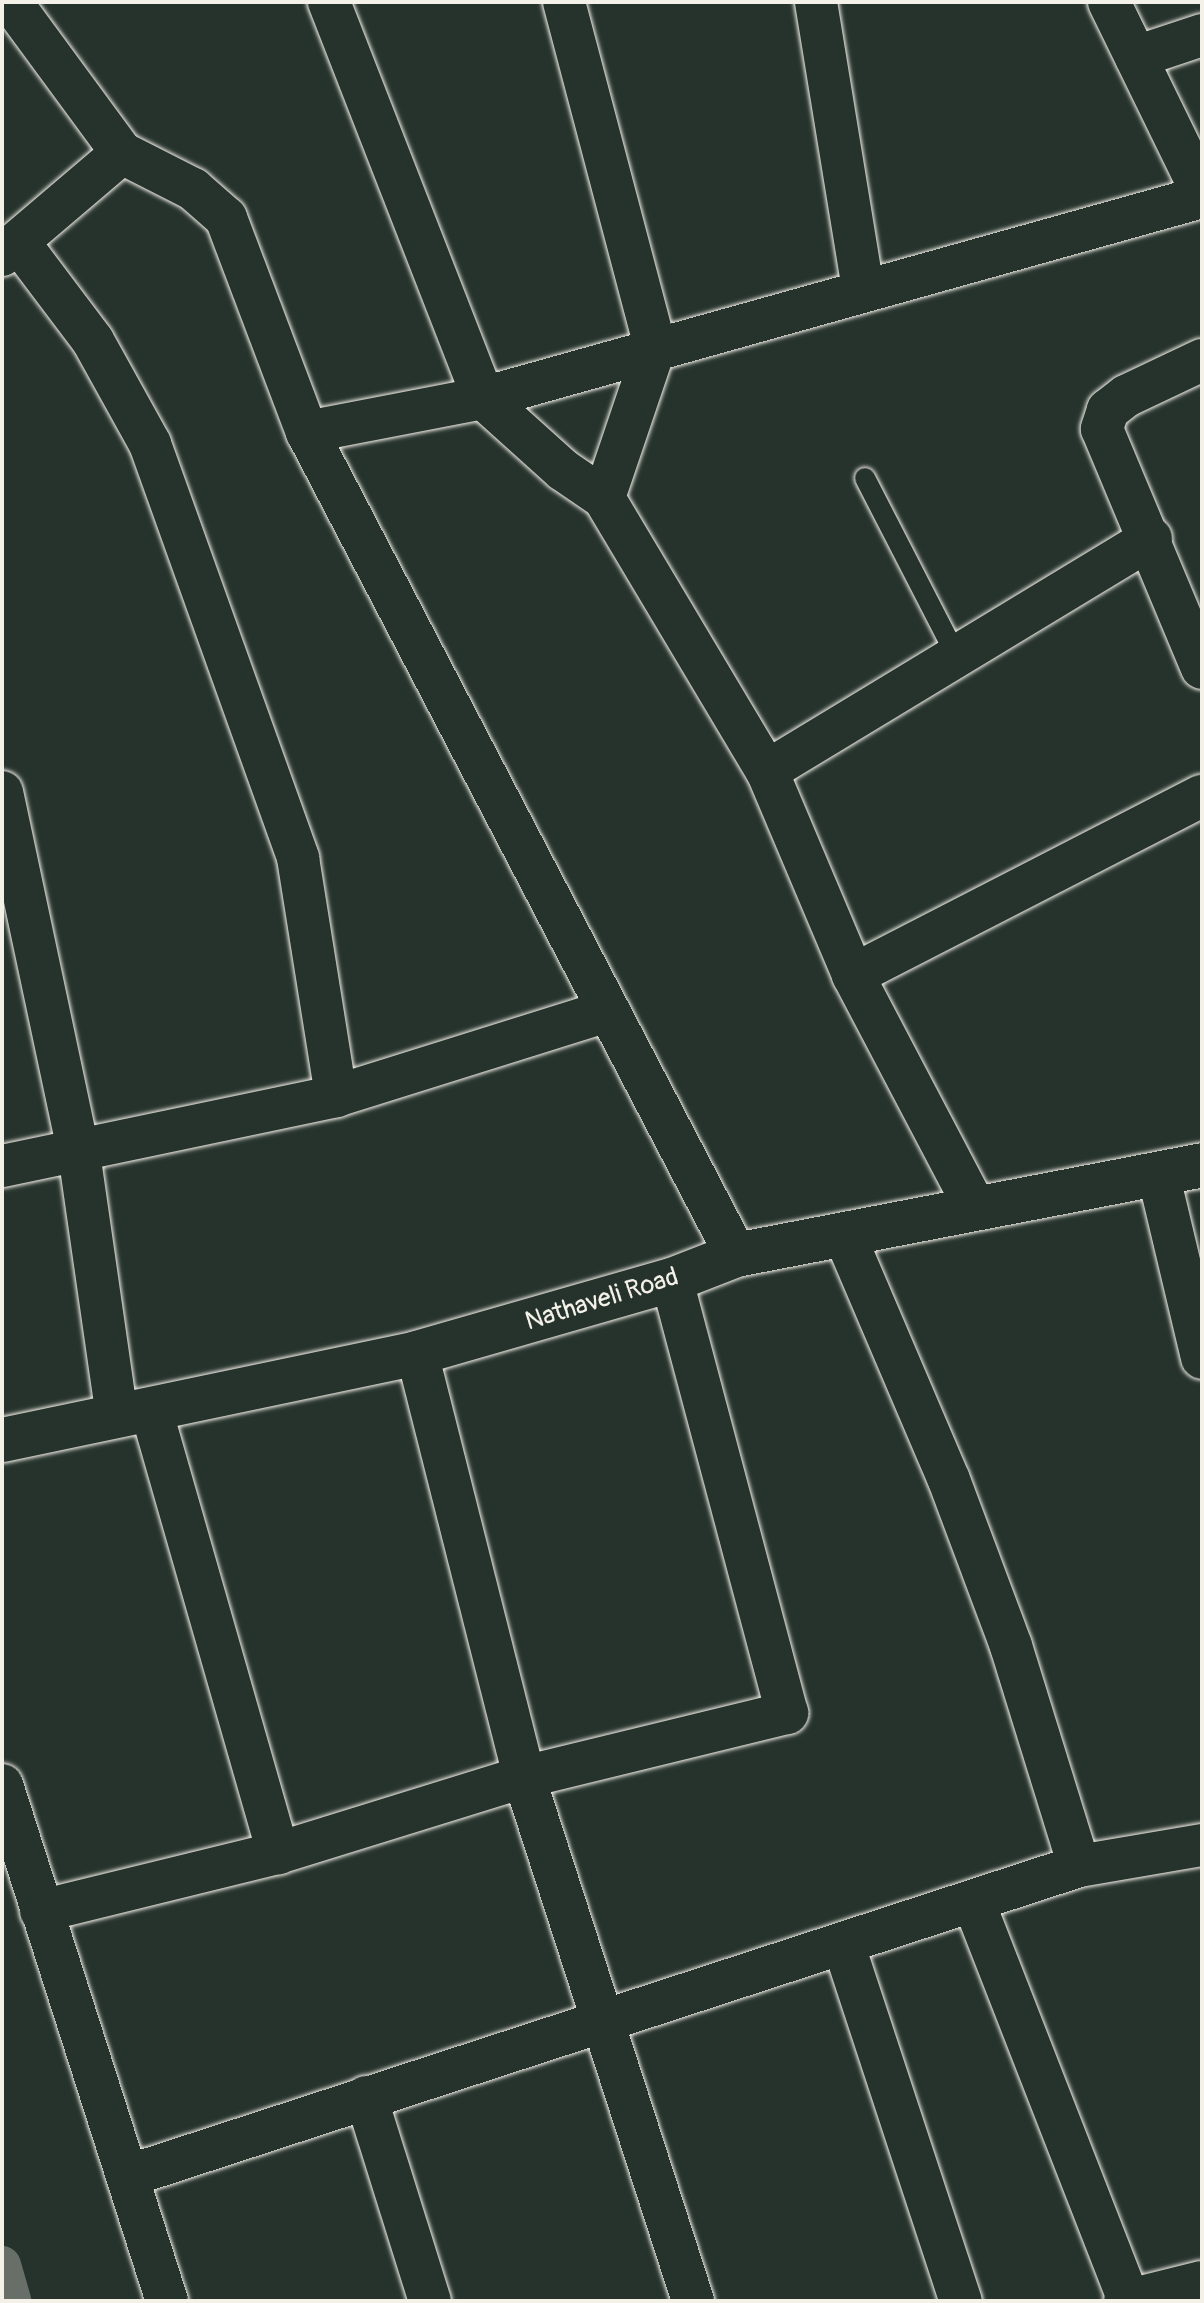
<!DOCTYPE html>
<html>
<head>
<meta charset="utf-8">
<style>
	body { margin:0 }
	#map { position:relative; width:1204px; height:2303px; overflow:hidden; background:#26332d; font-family:Pangolin,sans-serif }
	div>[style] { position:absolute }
	.canal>* { height:38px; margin:-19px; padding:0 19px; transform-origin:19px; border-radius:19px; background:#676f68 }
	.roads { filter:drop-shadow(0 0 2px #f4f1e8) drop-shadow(0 0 2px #f4f1e8) }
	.lane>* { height:20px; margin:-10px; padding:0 10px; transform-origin:10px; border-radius:10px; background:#26332d }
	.street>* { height:42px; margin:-21px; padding:0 21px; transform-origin:21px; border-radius:21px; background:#26332d }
	.secondary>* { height:44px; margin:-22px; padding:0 22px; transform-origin:22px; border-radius:22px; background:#26332d }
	span { translate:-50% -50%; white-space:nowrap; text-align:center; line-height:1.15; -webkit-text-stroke:6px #26332d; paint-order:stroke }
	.street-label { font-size:26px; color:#f4f1e8 }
	.frame { position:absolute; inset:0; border:4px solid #f4f1e8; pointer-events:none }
</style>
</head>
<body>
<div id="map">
	<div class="canal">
		<div style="left:2px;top:2265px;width:37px;rotate:74deg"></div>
	</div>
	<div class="roads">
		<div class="lane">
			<div style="left:865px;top:478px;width:199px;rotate:62.8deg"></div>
		</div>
		<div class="street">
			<div style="left:11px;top:2px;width:187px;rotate:53.7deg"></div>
			<div style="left:122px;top:153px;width:80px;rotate:26.9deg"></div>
			<div style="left:193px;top:189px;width:44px;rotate:41.3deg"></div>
			<div style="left:226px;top:218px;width:229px;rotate:69.3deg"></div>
			<div style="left:307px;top:432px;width:928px;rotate:62.47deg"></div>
			<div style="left:329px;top:2px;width:425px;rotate:68.7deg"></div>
			<div style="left:483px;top:398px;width:108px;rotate:42deg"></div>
			<div style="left:563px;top:470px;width:50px;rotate:34.3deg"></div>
			<div style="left:564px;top:2px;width:357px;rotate:75.2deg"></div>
			<div style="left:655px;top:347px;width:159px;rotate:108.7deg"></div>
			<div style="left:604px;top:498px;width:318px;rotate:59.2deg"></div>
			<div style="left:767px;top:771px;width:221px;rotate:67.1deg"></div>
			<div style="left:853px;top:975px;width:262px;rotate:62.3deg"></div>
			<div style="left:816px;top:2px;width:291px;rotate:80.7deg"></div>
			<div style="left:1109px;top:2px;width:212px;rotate:64deg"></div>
			<div style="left:1136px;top:57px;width:70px;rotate:-18.4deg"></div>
			<div style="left:20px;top:244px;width:121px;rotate:53deg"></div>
			<div style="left:93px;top:341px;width:118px;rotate:61deg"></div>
			<div style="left:150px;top:444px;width:440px;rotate:70.3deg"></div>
			<div style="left:298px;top:858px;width:241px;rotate:80.9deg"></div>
			<div style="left:2px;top:255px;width:157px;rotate:-40.4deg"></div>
			<div style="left:1202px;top:360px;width:84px;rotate:154.7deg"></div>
			<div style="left:1126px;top:396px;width:23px;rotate:142deg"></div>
			<div style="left:1108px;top:410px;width:20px;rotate:108deg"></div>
			<div style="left:1102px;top:429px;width:259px;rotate:67.3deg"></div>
			<div style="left:307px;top:432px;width:179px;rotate:-10.9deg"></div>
			<div style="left:483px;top:398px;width:747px;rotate:-15.62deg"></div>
			<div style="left:767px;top:771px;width:449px;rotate:-31.2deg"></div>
			<div style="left:2px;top:792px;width:369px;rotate:78deg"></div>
			<div style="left:79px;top:1153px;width:266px;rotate:81.8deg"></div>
			<div style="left:853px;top:975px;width:392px;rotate:-27.2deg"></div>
			<div style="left:2px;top:1166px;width:341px;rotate:-11.8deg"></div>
			<div style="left:336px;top:1096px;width:285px;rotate:-17.4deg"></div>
			<div style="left:1158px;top:1173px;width:190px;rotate:76.6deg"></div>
			<div style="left:844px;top:1234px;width:267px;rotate:66.9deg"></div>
			<div style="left:949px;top:1480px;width:177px;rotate:69.5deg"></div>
			<div style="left:1011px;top:1646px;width:230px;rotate:72.8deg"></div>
			<div style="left:417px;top:1353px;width:437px;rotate:75.8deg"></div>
			<div style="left:524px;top:1777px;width:551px;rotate:72.12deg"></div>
			<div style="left:152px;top:1413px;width:458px;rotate:74deg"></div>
			<div style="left:2px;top:1785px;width:542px;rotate:72.27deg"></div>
			<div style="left:974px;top:1903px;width:426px;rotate:68.7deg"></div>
			<div style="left:41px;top:1911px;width:244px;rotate:-13.8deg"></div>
			<div style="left:278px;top:1853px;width:257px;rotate:-17.2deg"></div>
			<div style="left:524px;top:1777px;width:271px;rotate:-13.7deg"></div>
			<div style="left:787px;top:1713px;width:448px;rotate:-104.9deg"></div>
			<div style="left:843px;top:1943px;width:377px;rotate:71.8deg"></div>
			<div style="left:366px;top:2097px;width:214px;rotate:72.6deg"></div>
			<div style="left:131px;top:2175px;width:997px;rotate:-18.05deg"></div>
			<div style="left:1079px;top:1866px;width:125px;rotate:-9.7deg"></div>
			<div style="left:1125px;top:2301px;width:79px;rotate:-13.9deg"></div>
		</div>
		<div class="secondary">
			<div style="left:2px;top:1440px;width:424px;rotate:-11.8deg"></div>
			<div style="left:417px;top:1353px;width:265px;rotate:-16deg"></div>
			<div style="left:672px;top:1280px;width:69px;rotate:-21.3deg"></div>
			<div style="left:736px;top:1255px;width:475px;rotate:-10.9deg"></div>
		</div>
	</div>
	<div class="street-label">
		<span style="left:602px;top:1300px;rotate:-17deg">Nathaveli Road</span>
	</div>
	<div class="frame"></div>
</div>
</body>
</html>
